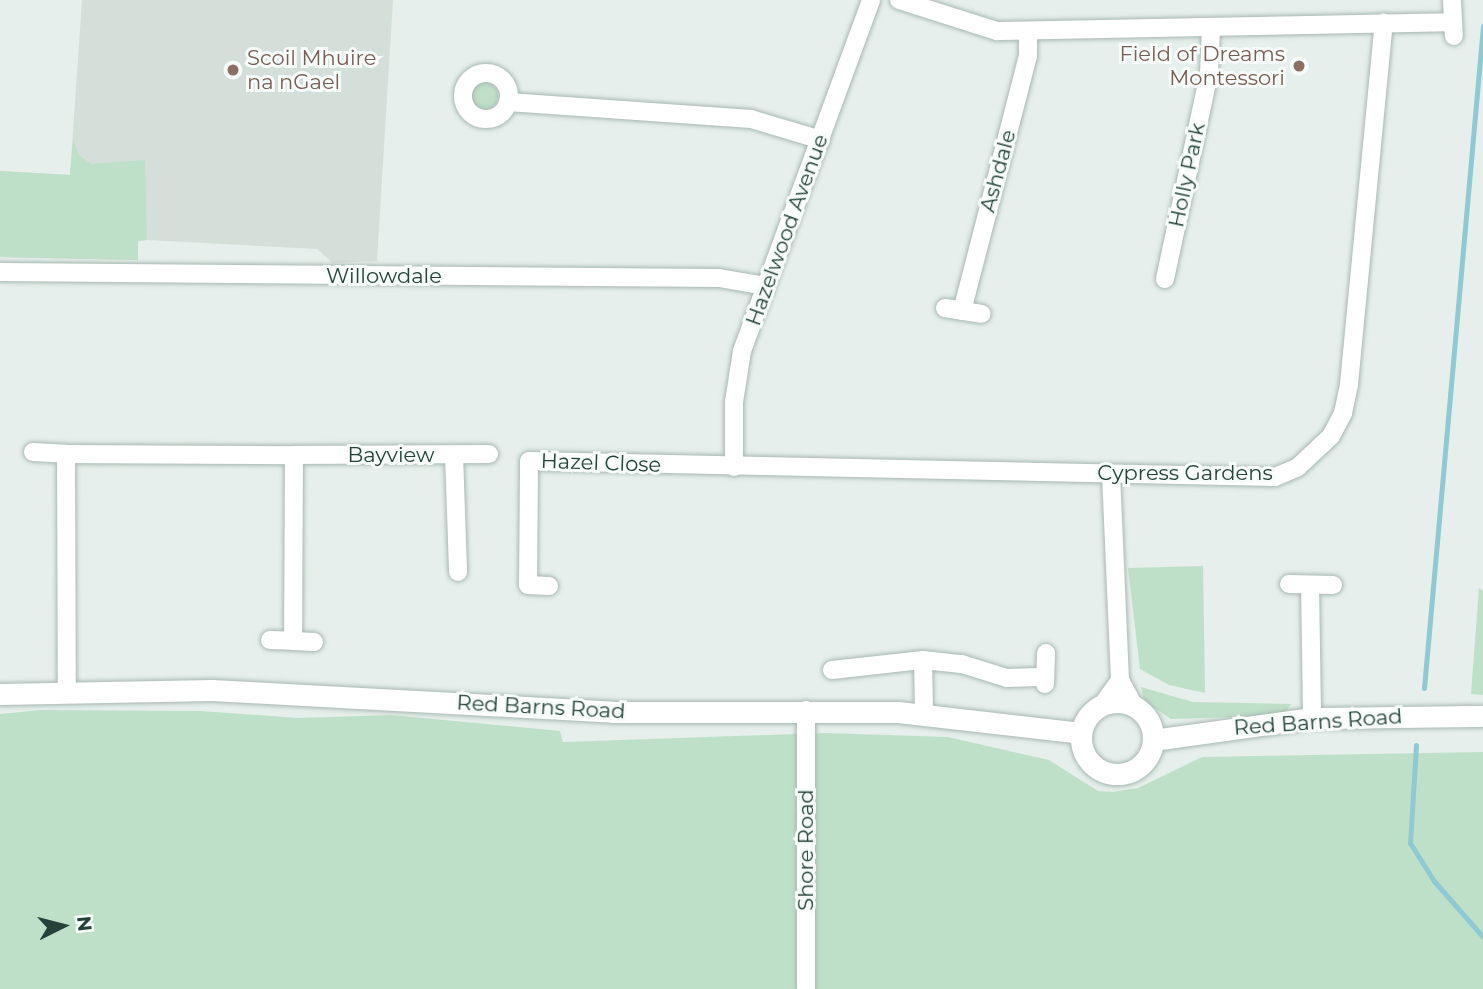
<!DOCTYPE html>
<html>
<head>
<meta charset="utf-8">
<style>
	body { margin:0 }
	#map { position:relative; width:1483px; height:989px; overflow:hidden; background:#e6efeb; font-family:Montserrat,sans-serif }
	div>[style] { position:absolute }
	.built>* { inset:0; background:#d4dfda }
	.green>* { inset:0; background:#bfe0c8 }
	.round { border-radius:50% }
	.stream>* { height:5px; margin:-2.5px; padding:0 2.5px; transform-origin:2.5px; border-radius:2.5px; background:#8ec9d4 }
	.roads { filter:drop-shadow(0 0 2px #a8b8b2) drop-shadow(0 0 2px #a8b8b2) }
	.minor>* { height:18px; margin:-9px; padding:0 9px; transform-origin:9px; border-radius:9px; background:#fff }
	.minor>.ring { margin:-9px; padding:0; box-sizing:content-box; background:none; border:18px solid #fff; border-radius:50% }
	.tertiary>* { height:21px; margin:-10.5px; padding:0 10.5px; transform-origin:10.5px; border-radius:10.5px; background:#fff }
	.tertiary>.ring { margin:-10.5px; padding:0; box-sizing:content-box; background:none; border:21px solid #fff; border-radius:50% }
	.dots>* { width:19px; height:19px; translate:-50% -50%; box-sizing:border-box; border:4px solid #f7fbf9; border-radius:50% }
	span { translate:-50% -50%; white-space:nowrap; text-align:center; line-height:1.15; -webkit-text-stroke:6px #f7fbf9; paint-order:stroke }
	.education-label { font-size:21px; color:#785e54 }
	.right { translate:-100% -50%; text-align:right }
	.left { translate:0 -50%; text-align:left }
	.street-label { font-size:21px; color:#24423a }
	.north { position:absolute; left:28px; top:891px; width:70px; height:70px; -webkit-text-stroke:5px #f7fbf9; paint-order:stroke; rotate:84deg; font-size:19px; font-weight:700; line-height:28px; text-align:center; color:#24423a }
	.north::after { content:''; display:block; margin:auto; width:24px; height:32px; background:#24423a; clip-path:polygon(50% 0,100% 100%,50% 72%,0 100%) }
</style>
</head>
<body>
<div id="map">
	<div class="built">
		<div style="clip-path:polygon(82px 0,393px 0,377px 261px,333px 263px,317px 249px,147px 240px,138px 241px,138px 260px,0 257px,0 171px,70px 175px)"></div>
	</div>
	<div class="green">
		<div class="round" style="left:472px;top:83px;width:26px;height:26px"></div>
		<div style="clip-path:polygon(73px 140px,79px 155px,91px 164px,145px 160px,147px 240px,138px 241px,138px 260px,0 257px,0 171px,70px 175px)"></div>
		<div style="clip-path:polygon(1203px 566px,1205px 693px,1169px 685px,1140px 669px,1128px 568px)"></div>
		<div style="clip-path:polygon(1479px 588px,1483px 591px,1483px 695px,1471px 694px)"></div>
		<div style="clip-path:polygon(1141px 687px,1193px 702px,1291px 704px,1286px 712px,1266px 716px,1171px 719px,1144px 701px)"></div>
		<div style="clip-path:polygon(41px 710px,201px 711px,298px 718px,391px 715px,560px 731px,563px 742px,825px 733px,948px 737px,1049px 760px,1098px 791px,1113px 792px,1138px 788px,1202px 757px,1483px 752px,1483px 989px,0 989px,0 714px)"></div>
	</div>
	<div class="stream">
		<div style="left:1424px;top:688px;width:665px;rotate:-84.91deg"></div>
		<div style="left:1416px;top:745px;width:98px;rotate:93.5deg"></div>
		<div style="left:1410px;top:843px;width:45px;rotate:57.7deg"></div>
		<div style="left:1434px;top:881px;width:74px;rotate:48.8deg"></div>
	</div>
	<div class="roads">
		<div class="minor">
			<div style="left:899px;top:0;width:103px;rotate:17.6deg"></div>
			<div style="left:997px;top:31px;width:455px;rotate:-1.1deg"></div>
			<div style="left:1452px;top:1px;width:35px;rotate:87deg"></div>
			<div class="ring" style="left:463px;top:73px;width:28px;height:28px"></div>
			<div style="left:508px;top:102px;width:244px;rotate:4deg"></div>
			<div style="left:751px;top:119px;width:73px;rotate:16.7deg"></div>
			<div style="left:0;top:272px;width:719px;rotate:0.48deg"></div>
			<div style="left:719px;top:278px;width:48px;rotate:9.7deg"></div>
			<div style="left:1165px;top:279px;width:210px;rotate:-77.9deg"></div>
			<div style="left:1209px;top:74px;width:46px;rotate:-87.5deg"></div>
			<div style="left:945px;top:308px;width:37px;rotate:9deg"></div>
			<div style="left:962px;top:311px;width:263px;rotate:-75.5deg"></div>
			<div style="left:1028px;top:56px;width:25px;rotate:-90deg"></div>
			<div style="left:33px;top:452px;width:33px;rotate:3deg"></div>
			<div style="left:66px;top:454px;width:238px;rotate:89.8deg"></div>
			<div style="left:66px;top:454px;width:228px;rotate:0.3deg"></div>
			<div style="left:294px;top:455px;width:186px;rotate:90.3deg"></div>
			<div style="left:293px;top:641px;width:21px;rotate:3deg"></div>
			<div style="left:294px;top:455px;width:195px;rotate:-0.3deg"></div>
			<div style="left:454px;top:455px;width:117px;rotate:88deg"></div>
			<div style="left:734px;top:467px;width:65px;rotate:-90deg"></div>
			<div style="left:734px;top:402px;width:52px;rotate:-81.1deg"></div>
			<div style="left:742px;top:351px;width:374px;rotate:-69.8deg"></div>
			<div style="left:1111px;top:474px;width:206px;rotate:87.5deg"></div>
			<div style="left:1120px;top:680px;width:30px;rotate:62deg"></div>
			<div style="left:1289px;top:584px;width:44px;rotate:1.3deg"></div>
			<div style="left:1310px;top:585px;width:133px;rotate:89.1deg"></div>
			<div style="left:549px;top:586px;width:21px;rotate:-177deg"></div>
			<div style="left:528px;top:585px;width:124px;rotate:-89.5deg"></div>
			<div style="left:529px;top:461px;width:746px;rotate:1.23deg"></div>
			<div style="left:1275px;top:477px;width:25px;rotate:-23deg"></div>
			<div style="left:1298px;top:467px;width:45px;rotate:-43.2deg"></div>
			<div style="left:1331px;top:436px;width:26px;rotate:-62deg"></div>
			<div style="left:1343px;top:413px;width:30px;rotate:-78deg"></div>
			<div style="left:1349px;top:384px;width:363px;rotate:-84.5deg"></div>
			<div style="left:270px;top:640px;width:23px;rotate:2deg"></div>
			<div style="left:923px;top:660px;width:54px;rotate:88.9deg"></div>
			<div style="left:832px;top:670px;width:92px;rotate:-6.3deg"></div>
			<div style="left:923px;top:660px;width:39px;rotate:6deg"></div>
			<div style="left:962px;top:664px;width:47px;rotate:17.3deg"></div>
			<div style="left:1007px;top:678px;width:38px;rotate:-2deg"></div>
			<div style="left:1045px;top:684px;width:31px;rotate:-88deg"></div>
			<div style="left:1102px;top:705px;width:31px;rotate:-54deg"></div>
			<div style="left:806px;top:710px;width:279px;rotate:90deg"></div>
		</div>
		<div class="tertiary">
			<div style="left:0;top:694px;width:212px;rotate:-1.1deg"></div>
			<div style="left:212px;top:690px;width:402px;rotate:3.1deg"></div>
			<div style="left:613px;top:712px;width:285px"></div>
			<div style="left:898px;top:712px;width:184px;rotate:6.5deg"></div>
			<div class="ring" style="left:1081px;top:702px;width:51px;height:51px"></div>
			<div style="left:1153px;top:740px;width:161px;rotate:-7.9deg"></div>
			<div style="left:1312px;top:718px;width:171px;rotate:-0.7deg"></div>
		</div>
	</div>
	<div class="dots">
		<div style="left:1299px;top:66px;background:#8d6e63"></div>
		<div style="left:233px;top:70px;background:#8d6e63"></div>
	</div>
	<div class="education-label">
		<span class="right" style="left:1285px;top:66px">Field of Dreams<br>Montessori</span>
		<span class="left" style="left:247px;top:70px">Scoil Mhuire<br>na nGael</span>
	</div>
	<div class="street-label">
		<span style="left:998px;top:171px;rotate:-75deg">Ashdale</span>
		<span style="left:1187px;top:175px;rotate:-78deg">Holly Park</span>
		<span style="left:787px;top:230px;rotate:-70deg">Hazelwood Avenue</span>
		<span style="left:384px;top:276px">Willowdale</span>
		<span style="left:391px;top:455px">Bayview</span>
		<span style="left:601px;top:463px;rotate:2deg">Hazel Close</span>
		<span style="left:1185px;top:473px">Cypress Gardens</span>
		<span style="left:541px;top:707px;rotate:3deg">Red Barns Road</span>
		<span style="left:1318px;top:722px;rotate:-4deg">Red Barns Road</span>
		<span style="left:806px;top:850px;rotate:-90deg">Shore Road</span>
	</div>
	<div class="north">N</div>
</div>
</body>
</html>
